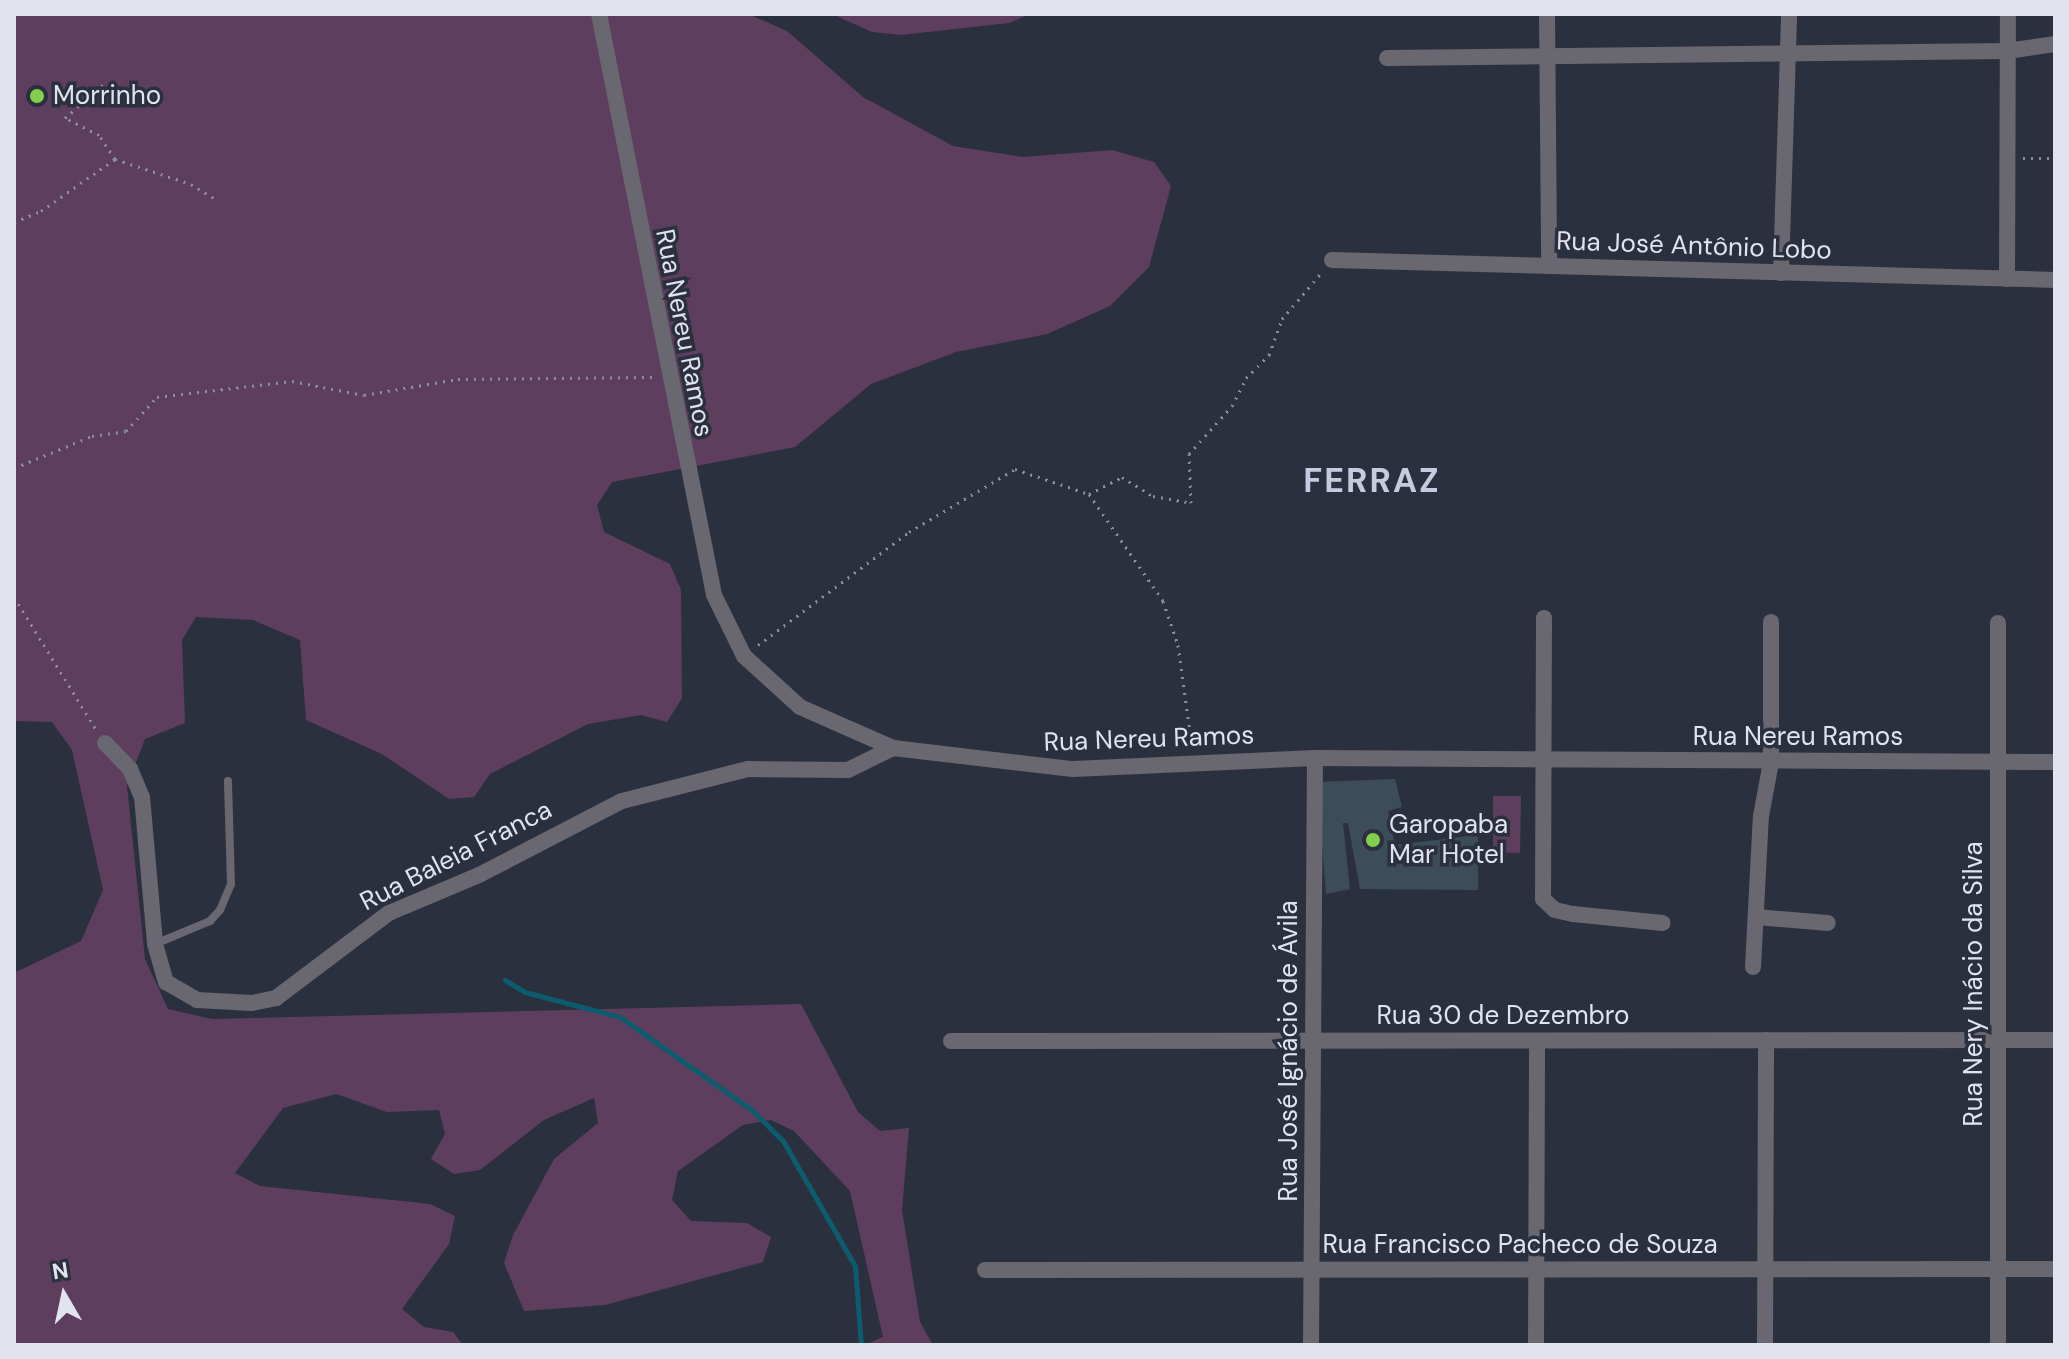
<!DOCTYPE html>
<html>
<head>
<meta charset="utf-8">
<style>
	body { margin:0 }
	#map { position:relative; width:2069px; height:1359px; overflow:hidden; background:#2b303f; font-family:"DM Sans",sans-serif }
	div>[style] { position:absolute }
	.green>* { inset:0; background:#5e3e5e }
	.stream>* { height:5px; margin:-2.5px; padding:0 2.5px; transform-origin:2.5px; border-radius:2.5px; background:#0d5c6d }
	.building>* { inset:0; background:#3d4c59 }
	.path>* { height:3px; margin-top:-1.5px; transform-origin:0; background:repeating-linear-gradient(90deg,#8c909d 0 2px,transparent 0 8px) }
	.lane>* { height:8px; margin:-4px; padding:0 4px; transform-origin:4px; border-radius:4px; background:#69676f }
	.street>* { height:16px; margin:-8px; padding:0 8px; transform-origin:8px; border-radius:8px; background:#69676f }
	.dots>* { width:22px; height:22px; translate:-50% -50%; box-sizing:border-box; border:4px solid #2b303f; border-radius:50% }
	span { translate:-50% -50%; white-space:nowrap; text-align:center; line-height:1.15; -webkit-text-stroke:7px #2b303f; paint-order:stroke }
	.poi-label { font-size:26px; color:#e1e4ef }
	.left { translate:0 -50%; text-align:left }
	.street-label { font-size:26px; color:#e1e4ef }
	.district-label { font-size:34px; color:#c5cce0; font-weight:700; letter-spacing:2px }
	.frame { position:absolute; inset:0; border:16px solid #e1e4ef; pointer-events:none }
	.north { position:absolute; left:24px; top:1255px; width:80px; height:80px; -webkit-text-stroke:6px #2b303f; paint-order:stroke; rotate:351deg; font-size:22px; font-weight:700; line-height:32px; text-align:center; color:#e1e4ef }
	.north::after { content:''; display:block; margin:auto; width:28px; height:36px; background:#e1e4ef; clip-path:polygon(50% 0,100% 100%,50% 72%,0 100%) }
</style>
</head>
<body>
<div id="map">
	<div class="green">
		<div style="clip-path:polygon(14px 14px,748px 14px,787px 31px,863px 97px,953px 146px,1023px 157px,1112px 150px,1154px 162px,1171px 186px,1149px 267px,1110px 306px,1047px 334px,956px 352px,871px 384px,795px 447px,612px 482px,597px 505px,604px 532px,670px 564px,681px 590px,682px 698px,667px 722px,641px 715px,588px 724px,490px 774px,474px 797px,449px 799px,382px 754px,306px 720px,300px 640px,253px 620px,196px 617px,182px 640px,185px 723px,145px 739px,127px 786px,145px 959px,168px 1009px,212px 1019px,801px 1004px,858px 1112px,880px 1131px,909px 1128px,902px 1210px,920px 1322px,933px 1345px,865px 1345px,883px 1337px,850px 1191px,794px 1131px,771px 1120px,743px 1125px,678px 1171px,672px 1200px,691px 1221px,747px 1223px,771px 1237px,763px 1262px,605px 1305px,524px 1311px,504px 1263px,513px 1235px,554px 1159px,598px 1123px,594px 1098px,544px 1120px,480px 1170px,454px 1174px,431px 1159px,445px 1134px,439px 1110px,387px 1112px,336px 1094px,283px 1108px,235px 1173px,260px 1186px,430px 1204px,455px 1216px,449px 1244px,402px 1309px,424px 1327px,453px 1332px,463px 1345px,14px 1345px,14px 973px,81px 941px,103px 890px,72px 750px,52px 722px,14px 721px)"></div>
		<div style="clip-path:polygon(832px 14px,1030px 14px,1009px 23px,901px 35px,872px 32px)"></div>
		<div style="clip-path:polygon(1493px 796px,1521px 796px,1520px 853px,1493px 852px)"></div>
	</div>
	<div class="stream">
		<div style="left:505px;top:980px;width:23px;rotate:31deg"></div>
		<div style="left:525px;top:992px;width:98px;rotate:14.7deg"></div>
		<div style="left:620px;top:1017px;width:161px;rotate:35.2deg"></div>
		<div style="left:752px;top:1110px;width:44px;rotate:45deg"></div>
		<div style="left:783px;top:1141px;width:144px;rotate:60.1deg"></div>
		<div style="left:855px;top:1266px;width:79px;rotate:85.7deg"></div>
	</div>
	<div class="building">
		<div style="clip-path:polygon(1395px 779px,1402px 807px,1388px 811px,1395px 845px,1478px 835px,1478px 890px,1360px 889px,1348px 823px,1343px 823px,1350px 889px,1326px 894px,1317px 782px)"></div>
	</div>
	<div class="path">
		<div style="left:2023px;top:158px;width:32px"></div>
		<div style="left:115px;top:159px;width:80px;rotate:18.2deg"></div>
		<div style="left:191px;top:184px;width:28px;rotate:32deg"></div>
		<div style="left:14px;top:222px;width:29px;rotate:-22deg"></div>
		<div style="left:41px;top:211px;width:90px;rotate:-35.1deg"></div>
		<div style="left:115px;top:159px;width:29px;rotate:-124deg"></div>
		<div style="left:99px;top:135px;width:38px;rotate:-153deg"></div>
		<div style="left:65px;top:118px;width:52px;rotate:-41.1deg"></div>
		<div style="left:14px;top:468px;width:84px;rotate:-22.3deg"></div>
		<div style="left:92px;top:436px;width:34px;rotate:-8deg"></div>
		<div style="left:126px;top:431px;width:46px;rotate:-47.6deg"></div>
		<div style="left:157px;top:397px;width:136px;rotate:-6.8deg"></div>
		<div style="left:292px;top:381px;width:73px;rotate:11deg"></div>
		<div style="left:364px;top:395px;width:95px;rotate:-9.7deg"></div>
		<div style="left:458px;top:379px;width:195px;rotate:-0.6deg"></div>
		<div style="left:1089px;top:494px;width:130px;rotate:55.3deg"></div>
		<div style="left:1163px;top:601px;width:46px;rotate:71.2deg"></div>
		<div style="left:1178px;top:645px;width:103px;rotate:82.2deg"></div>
		<div style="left:14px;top:597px;width:155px;rotate:58.2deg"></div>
		<div style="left:758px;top:645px;width:189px;rotate:-36.8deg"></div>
		<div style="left:909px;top:532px;width:123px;rotate:-30.7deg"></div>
		<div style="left:1015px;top:469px;width:78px;rotate:18.7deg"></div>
		<div style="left:1089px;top:494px;width:37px;rotate:-27deg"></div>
		<div style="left:1122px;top:477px;width:36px;rotate:32deg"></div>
		<div style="left:1153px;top:496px;width:39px;rotate:10deg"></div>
		<div style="left:1191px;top:503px;width:49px;rotate:-92.3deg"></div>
		<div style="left:1189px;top:454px;width:64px;rotate:-48.1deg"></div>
		<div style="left:1232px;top:406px;width:31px;rotate:-63deg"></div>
		<div style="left:1246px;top:378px;width:33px;rotate:-45deg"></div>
		<div style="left:1269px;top:355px;width:38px;rotate:-70deg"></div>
		<div style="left:1282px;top:319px;width:62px;rotate:-49.6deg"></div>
	</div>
	<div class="lane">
		<div style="left:155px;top:944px;width:60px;rotate:-22.7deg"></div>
		<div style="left:210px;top:921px;width:15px;rotate:-48deg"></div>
		<div style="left:220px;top:910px;width:28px;rotate:-67deg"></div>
		<div style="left:231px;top:884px;width:103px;rotate:-91.7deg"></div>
	</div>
	<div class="street">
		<div style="left:599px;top:14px;width:592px;rotate:78.8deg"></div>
		<div style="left:714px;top:595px;width:68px;rotate:63.8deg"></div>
		<div style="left:744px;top:656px;width:76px;rotate:42.3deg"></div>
		<div style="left:800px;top:707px;width:102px;rotate:23.8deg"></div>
		<div style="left:893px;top:748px;width:181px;rotate:6.7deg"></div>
		<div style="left:1073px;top:769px;width:242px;rotate:-2.6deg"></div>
		<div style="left:1315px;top:758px;width:740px;rotate:0.31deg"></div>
		<div style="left:1547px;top:14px;width:252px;rotate:89.5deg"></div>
		<div style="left:1387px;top:58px;width:620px;rotate:-0.65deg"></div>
		<div style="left:2007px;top:51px;width:49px;rotate:-8.3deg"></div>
		<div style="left:1332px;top:260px;width:723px;rotate:1.58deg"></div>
		<div style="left:1781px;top:273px;width:259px;rotate:-88.2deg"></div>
		<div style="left:2007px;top:279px;width:265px;rotate:-89.8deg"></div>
		<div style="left:1544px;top:618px;width:281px;rotate:90.2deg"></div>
		<div style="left:1543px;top:899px;width:16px;rotate:43deg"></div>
		<div style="left:1555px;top:910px;width:18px;rotate:13deg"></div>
		<div style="left:1573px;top:914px;width:90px;rotate:5.7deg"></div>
		<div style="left:105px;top:743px;width:36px;rotate:46deg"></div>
		<div style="left:130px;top:769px;width:30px;rotate:67deg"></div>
		<div style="left:142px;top:797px;width:148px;rotate:84.9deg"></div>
		<div style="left:155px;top:944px;width:40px;rotate:74deg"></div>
		<div style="left:166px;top:982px;width:36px;rotate:30deg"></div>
		<div style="left:197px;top:1000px;width:55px;rotate:3.1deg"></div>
		<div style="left:252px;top:1003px;width:25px;rotate:-12deg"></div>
		<div style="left:276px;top:998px;width:141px;rotate:-37deg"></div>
		<div style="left:389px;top:913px;width:98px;rotate:-22.9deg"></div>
		<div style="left:479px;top:875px;width:161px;rotate:-27.4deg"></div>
		<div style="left:622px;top:801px;width:130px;rotate:-14.3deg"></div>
		<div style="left:748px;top:769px;width:100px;rotate:0.6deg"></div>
		<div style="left:848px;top:770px;width:50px;rotate:-26.1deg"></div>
		<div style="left:1757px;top:917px;width:71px;rotate:4.8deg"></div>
		<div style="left:1753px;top:967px;width:151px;rotate:-87deg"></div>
		<div style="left:1761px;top:816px;width:55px;rotate:-79.5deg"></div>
		<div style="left:1771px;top:762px;width:140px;rotate:-90deg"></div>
		<div style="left:951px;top:1041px;width:1104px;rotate:-0.05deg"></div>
		<div style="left:985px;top:1270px;width:1070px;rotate:-0.05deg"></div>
		<div style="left:1311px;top:1345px;width:587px;rotate:-89.61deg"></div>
		<div style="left:1536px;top:1345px;width:304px;rotate:-89.8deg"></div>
		<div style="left:1765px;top:1345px;width:305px;rotate:-89.8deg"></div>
		<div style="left:1998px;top:1345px;width:722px;rotate:-90deg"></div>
	</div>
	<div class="dots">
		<div style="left:37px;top:96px;background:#83d04e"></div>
		<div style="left:1373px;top:840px;background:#83d04e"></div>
	</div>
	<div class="poi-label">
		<span class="left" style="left:53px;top:96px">Morrinho</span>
		<span class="left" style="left:1389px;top:840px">Garopaba<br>Mar Hotel</span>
	</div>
	<div class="street-label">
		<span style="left:1694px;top:246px;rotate:2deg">Rua José Antônio Lobo</span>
		<span style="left:684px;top:333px;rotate:79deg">Rua Nereu Ramos</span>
		<span style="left:1798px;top:737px">Rua Nereu Ramos</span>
		<span style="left:1149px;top:739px;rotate:-2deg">Rua Nereu Ramos</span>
		<span style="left:456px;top:856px;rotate:-27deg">Rua Baleia Franca</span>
		<span style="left:1974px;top:984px;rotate:-90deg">Rua Nery Inácio da Silva</span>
		<span style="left:1503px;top:1016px">Rua 30 de Dezembro</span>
		<span style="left:1289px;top:1051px;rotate:-90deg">Rua José Ignácio de Ávila</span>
		<span style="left:1520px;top:1245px">Rua Francisco Pacheco de Souza</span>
	</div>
	<div class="district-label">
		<span style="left:1372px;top:481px">FERRAZ</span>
	</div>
	<div class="frame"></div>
	<div class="north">N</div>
</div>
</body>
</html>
